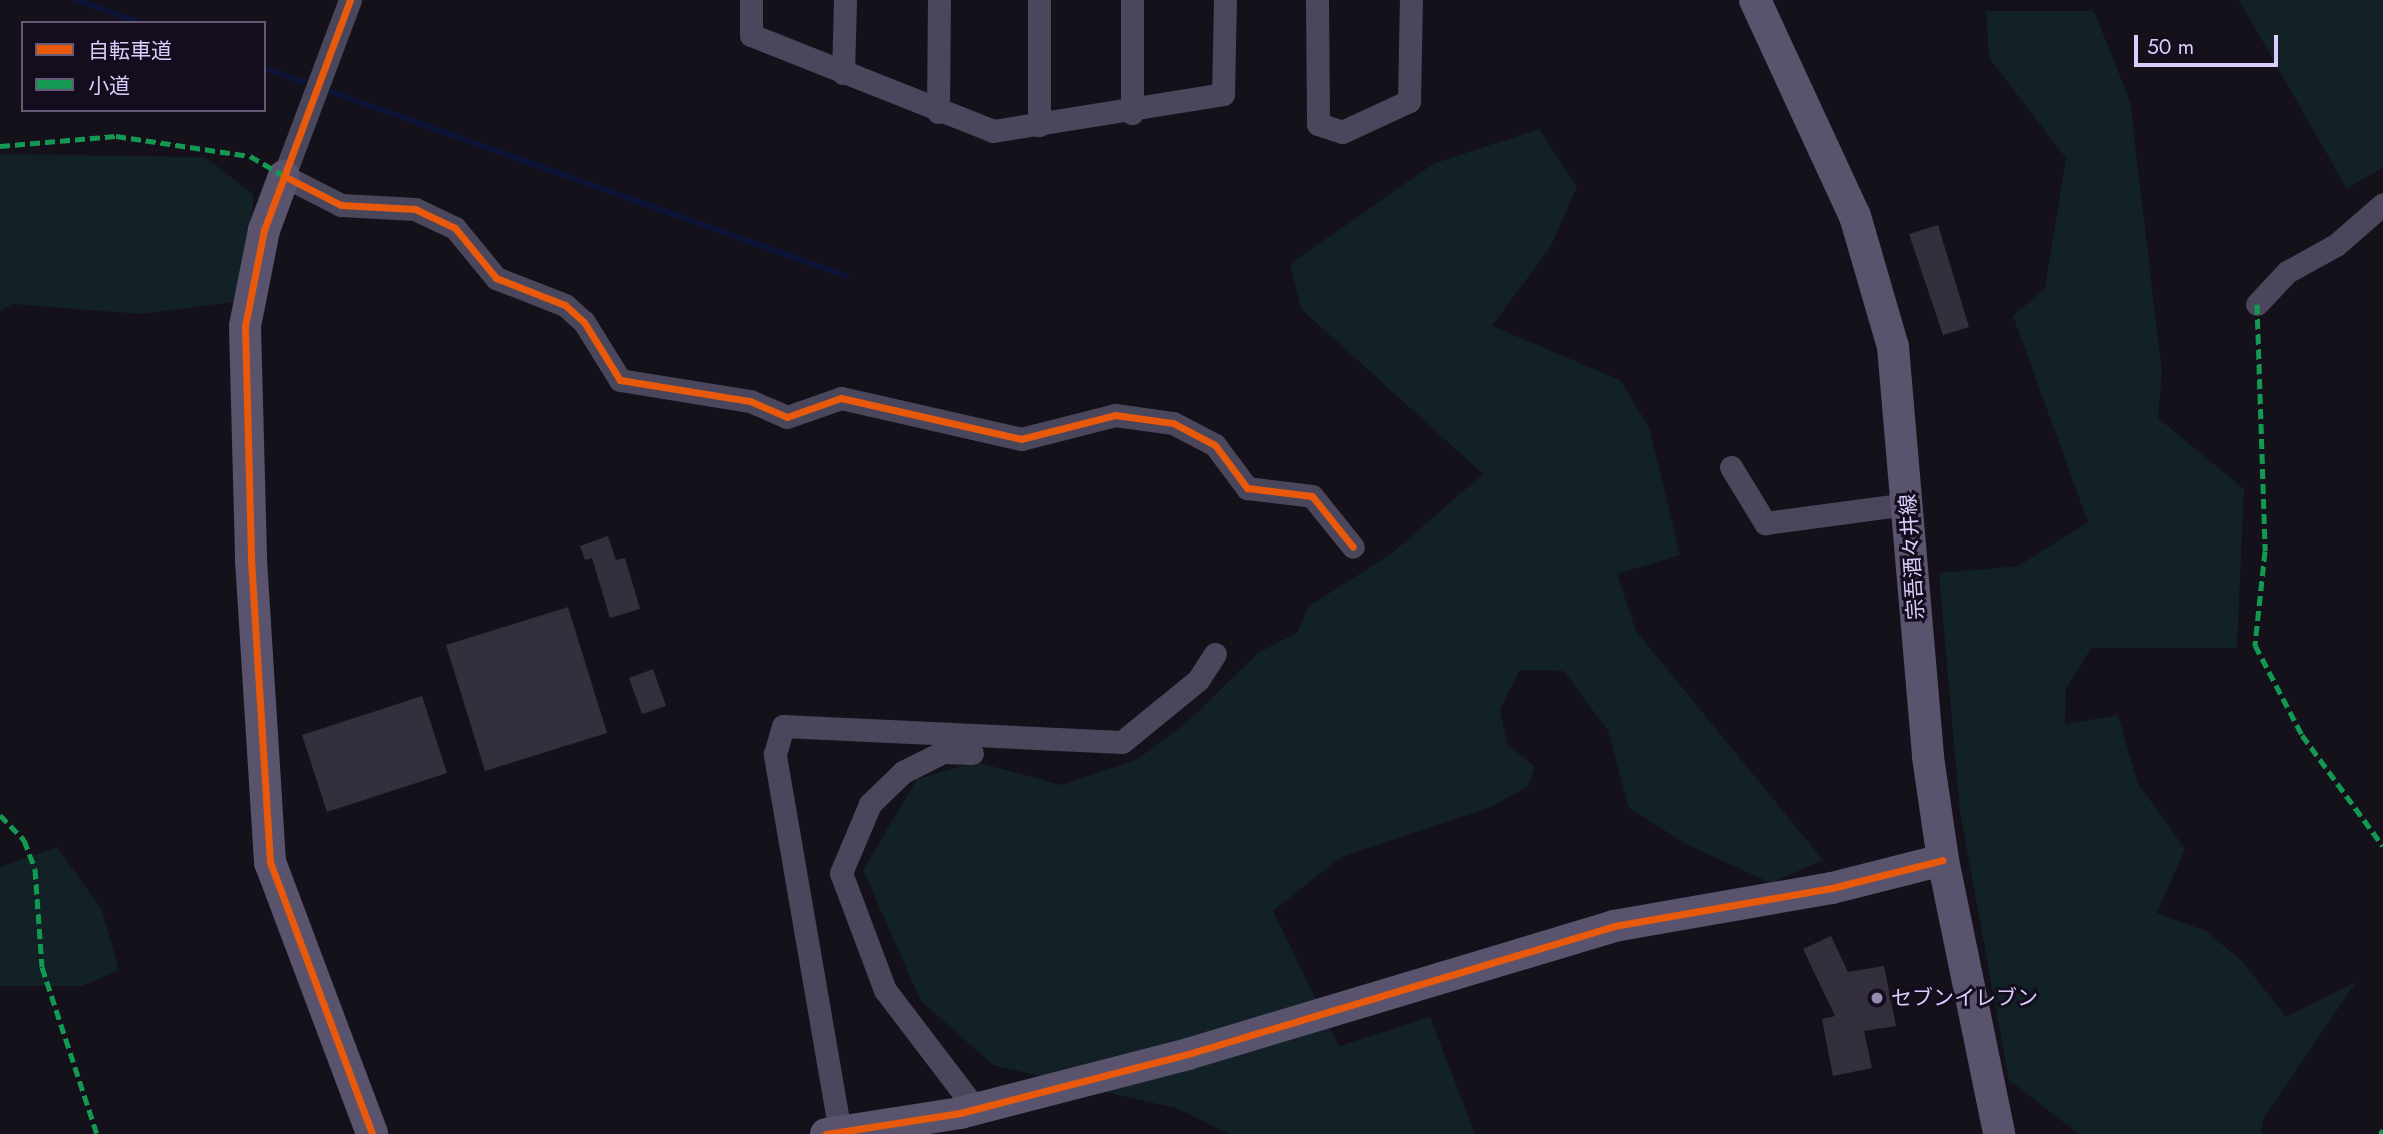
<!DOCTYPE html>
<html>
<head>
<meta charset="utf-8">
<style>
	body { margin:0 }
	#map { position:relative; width:2383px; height:1134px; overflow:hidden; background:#14111a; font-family:Jost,"Noto Sans JP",sans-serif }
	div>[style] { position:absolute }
	.green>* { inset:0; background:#112126 }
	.stream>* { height:6px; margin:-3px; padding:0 3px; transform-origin:3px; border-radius:3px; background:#0d1436 }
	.building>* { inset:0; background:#342f3d }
	.street>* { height:23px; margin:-11.5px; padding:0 11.5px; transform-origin:11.5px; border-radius:11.5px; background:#4a465b }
	.secondary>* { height:32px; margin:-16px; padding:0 16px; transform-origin:16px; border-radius:16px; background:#5a536d }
	.quiet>* { height:5px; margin-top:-2.5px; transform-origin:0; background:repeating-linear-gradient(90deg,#139951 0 10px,transparent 0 15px) }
	.cycleway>* { height:7px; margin:-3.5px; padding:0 3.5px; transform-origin:3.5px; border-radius:3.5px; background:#e8590c }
	.dots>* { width:19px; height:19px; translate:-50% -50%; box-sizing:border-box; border:4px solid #130d1e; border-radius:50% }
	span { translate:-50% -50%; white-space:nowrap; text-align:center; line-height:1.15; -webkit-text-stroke:6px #130d1e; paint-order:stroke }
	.street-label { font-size:21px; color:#dbcefc }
	.poi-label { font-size:21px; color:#dbcefc }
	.left { translate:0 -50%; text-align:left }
	.legend { position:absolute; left:21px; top:21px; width:245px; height:91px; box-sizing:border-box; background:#130d1e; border:2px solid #635a77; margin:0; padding:9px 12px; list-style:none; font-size:21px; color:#dbcefc }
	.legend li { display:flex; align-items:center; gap:14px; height:35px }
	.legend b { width:35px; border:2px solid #635a77 }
	.scale { position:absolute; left:2134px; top:35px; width:144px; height:32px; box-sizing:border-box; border:4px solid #dbcefc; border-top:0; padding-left:9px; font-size:21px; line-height:24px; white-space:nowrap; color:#dbcefc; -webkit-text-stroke:5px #130d1e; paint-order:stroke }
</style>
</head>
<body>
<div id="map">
	<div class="green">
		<div style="clip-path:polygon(2239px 0,2383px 0,2383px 167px,2347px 189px)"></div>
		<div style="clip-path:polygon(1986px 11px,2094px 11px,2130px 101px,2162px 373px,2158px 418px,2244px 489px,2237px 648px,2091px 648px,2066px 689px,2065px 724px,2118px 715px,2137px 782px,2185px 849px,2157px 913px,2206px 931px,2243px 962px,2286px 1017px,2356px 982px,2263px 1119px,2262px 1134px,2079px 1134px,2009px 1080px,1960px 812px,1939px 573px,2018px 566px,2088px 522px,2013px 316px,2045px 288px,2066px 158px,1989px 58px)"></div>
		<div style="clip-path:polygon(1539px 129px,1577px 187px,1551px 246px,1492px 326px,1620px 380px,1649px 427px,1680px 555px,1617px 574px,1636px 631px,1823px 860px,1771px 883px,1686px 844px,1629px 808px,1608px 731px,1564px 671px,1520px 670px,1500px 709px,1507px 744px,1535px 767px,1528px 786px,1491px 807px,1341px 857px,1273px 911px,1339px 1046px,1430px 1017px,1475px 1134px,1229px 1134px,1179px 1109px,993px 1065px,921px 1001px,863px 870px,917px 779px,976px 762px,1061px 785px,1136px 760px,1185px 724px,1258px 653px,1297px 633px,1309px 606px,1391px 554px,1483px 474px,1301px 309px,1290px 264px,1433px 164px)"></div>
		<div style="clip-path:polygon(0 154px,205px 157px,254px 195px,246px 263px,233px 302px,141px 314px,12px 304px,0 312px)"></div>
		<div style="clip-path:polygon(57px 847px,102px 910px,119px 970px,82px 986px,0 986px,0 867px)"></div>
	</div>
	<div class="stream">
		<div style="left:76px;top:0;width:68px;rotate:19.8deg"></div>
		<div style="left:264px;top:68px;width:41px;rotate:19.7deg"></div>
		<div style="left:332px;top:92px;width:546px;rotate:19.7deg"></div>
	</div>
	<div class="building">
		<div style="clip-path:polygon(1938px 225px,1969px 327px,1943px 335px,1909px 234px)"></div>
		<div style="clip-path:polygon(608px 536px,616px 560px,625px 558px,640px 609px,610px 618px,592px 558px,585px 560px,580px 546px)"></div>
		<div style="clip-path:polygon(568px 607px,607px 733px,485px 771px,446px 645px)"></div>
		<div style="clip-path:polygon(653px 669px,666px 706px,642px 714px,629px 678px)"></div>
		<div style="clip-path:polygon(422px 696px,447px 773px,327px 812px,302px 735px)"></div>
		<div style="clip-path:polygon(1831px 936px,1848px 972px,1884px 966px,1896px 1026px,1864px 1031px,1872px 1068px,1833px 1076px,1822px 1019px,1835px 1016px,1803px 949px)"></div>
	</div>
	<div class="street">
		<div style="left:350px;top:0;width:188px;rotate:110.6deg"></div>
		<div style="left:284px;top:176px;width:64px;rotate:27deg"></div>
		<div style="left:341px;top:205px;width:74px;rotate:3.1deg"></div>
		<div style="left:415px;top:209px;width:44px;rotate:25.4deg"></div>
		<div style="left:455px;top:228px;width:65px;rotate:50.6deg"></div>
		<div style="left:496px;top:278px;width:74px;rotate:21.4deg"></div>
		<div style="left:565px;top:305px;width:25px;rotate:42deg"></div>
		<div style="left:584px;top:322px;width:68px;rotate:58.2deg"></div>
		<div style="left:620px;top:380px;width:132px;rotate:9.2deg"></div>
		<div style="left:750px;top:401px;width:40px;rotate:23.4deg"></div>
		<div style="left:787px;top:417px;width:57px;rotate:-19.4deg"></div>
		<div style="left:841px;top:398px;width:185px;rotate:12.8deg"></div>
		<div style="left:1021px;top:439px;width:97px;rotate:-14.3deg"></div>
		<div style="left:1115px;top:415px;width:59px;rotate:7.9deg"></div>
		<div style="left:1173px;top:423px;width:47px;rotate:27.6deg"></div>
		<div style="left:1215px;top:445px;width:54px;rotate:53.3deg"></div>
		<div style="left:1247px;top:488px;width:65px;rotate:7deg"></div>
		<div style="left:1312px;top:496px;width:65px;rotate:51.2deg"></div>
		<div style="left:751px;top:0;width:35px;rotate:90deg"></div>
		<div style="left:751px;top:35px;width:260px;rotate:21.6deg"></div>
		<div style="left:993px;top:131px;width:233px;rotate:-9.1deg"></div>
		<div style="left:1223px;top:94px;width:94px;rotate:-88.8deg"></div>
		<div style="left:1039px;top:0;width:125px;rotate:90deg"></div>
		<div style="left:1317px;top:0;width:124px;rotate:89.5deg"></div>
		<div style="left:1318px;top:124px;width:25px;rotate:18deg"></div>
		<div style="left:1342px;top:132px;width:74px;rotate:-24.8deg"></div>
		<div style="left:1409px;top:101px;width:101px;rotate:-88.9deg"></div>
		<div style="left:843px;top:73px;width:73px;rotate:-88.4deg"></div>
		<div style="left:938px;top:112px;width:112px;rotate:-89.5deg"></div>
		<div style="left:1132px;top:113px;width:113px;rotate:-90deg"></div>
		<div style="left:2257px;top:304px;width:44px;rotate:-46.8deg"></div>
		<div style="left:2287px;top:272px;width:56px;rotate:-28.9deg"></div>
		<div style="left:2336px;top:245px;width:62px;rotate:-41.1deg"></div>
		<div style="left:1731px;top:467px;width:66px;rotate:58.7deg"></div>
		<div style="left:1765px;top:523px;width:144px;rotate:-7.6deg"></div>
		<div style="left:972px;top:753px;width:29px;rotate:-178deg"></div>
		<div style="left:943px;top:752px;width:45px;rotate:153.4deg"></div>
		<div style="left:903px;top:772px;width:46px;rotate:135.9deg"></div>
		<div style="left:870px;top:804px;width:75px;rotate:112.8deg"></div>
		<div style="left:841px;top:873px;width:125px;rotate:69.4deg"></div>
		<div style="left:885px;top:990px;width:148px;rotate:52.7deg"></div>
		<div style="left:840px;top:1132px;width:384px;rotate:-99.8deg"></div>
		<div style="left:775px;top:754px;width:29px;rotate:-74deg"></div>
		<div style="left:783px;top:726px;width:339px;rotate:2.7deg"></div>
		<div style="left:1122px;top:742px;width:98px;rotate:-39.2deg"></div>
		<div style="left:1198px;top:680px;width:31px;rotate:-57deg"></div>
	</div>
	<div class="secondary">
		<div style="left:1755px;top:0;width:238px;rotate:65.2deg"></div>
		<div style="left:1855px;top:216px;width:136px;rotate:73.8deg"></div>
		<div style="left:1893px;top:347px;width:411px;rotate:85.1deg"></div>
		<div style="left:1928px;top:757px;width:104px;rotate:81.7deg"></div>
		<div style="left:1943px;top:860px;width:280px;rotate:78.4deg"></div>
		<div style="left:284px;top:176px;width:58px;rotate:110.3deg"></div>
		<div style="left:264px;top:230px;width:98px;rotate:101.2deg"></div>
		<div style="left:245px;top:326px;width:234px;rotate:88.5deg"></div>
		<div style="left:251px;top:560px;width:303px;rotate:86.4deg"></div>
		<div style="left:270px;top:862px;width:290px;rotate:69.4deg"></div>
		<div style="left:826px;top:1134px;width:136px;rotate:-8.9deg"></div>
		<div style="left:960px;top:1113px;width:236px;rotate:-14.5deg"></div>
		<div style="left:1188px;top:1054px;width:445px;rotate:-16.7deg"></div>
		<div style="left:1614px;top:926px;width:221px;rotate:-9.9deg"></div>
		<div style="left:1832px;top:888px;width:114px;rotate:-14.2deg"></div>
	</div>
	<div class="quiet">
		<div style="left:0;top:146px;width:116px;rotate:-4.9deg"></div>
		<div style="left:116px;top:136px;width:135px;rotate:8.5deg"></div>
		<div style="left:250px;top:156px;width:39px;rotate:30deg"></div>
		<div style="left:2257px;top:304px;width:247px;rotate:88.1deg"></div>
		<div style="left:2265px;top:551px;width:95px;rotate:96.1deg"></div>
		<div style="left:2255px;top:645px;width:102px;rotate:62.4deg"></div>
		<div style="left:2302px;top:735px;width:137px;rotate:53.9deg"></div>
		<div style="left:0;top:815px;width:35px;rotate:46deg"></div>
		<div style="left:24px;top:840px;width:31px;rotate:69deg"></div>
		<div style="left:35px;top:869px;width:98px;rotate:85.9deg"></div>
		<div style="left:42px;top:967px;width:176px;rotate:71.8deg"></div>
		<div style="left:2380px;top:1134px;width:5px;rotate:-53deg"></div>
	</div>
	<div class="cycleway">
		<div style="left:350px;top:0;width:246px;rotate:110.5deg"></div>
		<div style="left:264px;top:230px;width:98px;rotate:101.2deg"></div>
		<div style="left:245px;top:326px;width:234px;rotate:88.5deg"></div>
		<div style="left:251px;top:560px;width:303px;rotate:86.4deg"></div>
		<div style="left:270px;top:862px;width:290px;rotate:69.4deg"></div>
		<div style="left:284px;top:176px;width:64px;rotate:27deg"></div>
		<div style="left:341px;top:205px;width:74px;rotate:3.1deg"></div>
		<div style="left:415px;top:209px;width:44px;rotate:25.4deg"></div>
		<div style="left:455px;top:228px;width:65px;rotate:50.6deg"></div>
		<div style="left:496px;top:278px;width:74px;rotate:21.4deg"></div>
		<div style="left:565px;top:305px;width:25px;rotate:42deg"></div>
		<div style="left:584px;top:322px;width:68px;rotate:58.2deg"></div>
		<div style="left:620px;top:380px;width:132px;rotate:9.2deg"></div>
		<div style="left:750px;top:401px;width:40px;rotate:23.4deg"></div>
		<div style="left:787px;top:417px;width:57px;rotate:-19.4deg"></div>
		<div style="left:841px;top:398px;width:185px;rotate:12.8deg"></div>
		<div style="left:1021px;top:439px;width:97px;rotate:-14.3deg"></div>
		<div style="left:1115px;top:415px;width:59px;rotate:7.9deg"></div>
		<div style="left:1173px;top:423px;width:47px;rotate:27.6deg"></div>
		<div style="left:1215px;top:445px;width:54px;rotate:53.3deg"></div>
		<div style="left:1247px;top:488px;width:65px;rotate:7deg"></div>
		<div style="left:1312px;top:496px;width:65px;rotate:51.2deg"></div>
		<div style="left:826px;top:1134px;width:136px;rotate:-8.9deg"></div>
		<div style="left:960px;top:1113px;width:236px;rotate:-14.5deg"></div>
		<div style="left:1188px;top:1054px;width:445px;rotate:-16.7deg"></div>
		<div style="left:1614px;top:926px;width:221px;rotate:-9.9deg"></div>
		<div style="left:1832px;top:888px;width:114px;rotate:-14.2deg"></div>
	</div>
	<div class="dots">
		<div style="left:1877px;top:998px;background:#958cad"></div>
	</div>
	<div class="street-label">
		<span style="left:1912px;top:557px;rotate:-94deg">宗吾酒々井線</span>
	</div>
	<div class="poi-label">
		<span class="left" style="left:1891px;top:998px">セブンイレブン</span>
	</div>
	<ul class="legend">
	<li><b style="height:9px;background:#e8590c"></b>自転車道</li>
	<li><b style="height:9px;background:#139951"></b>小道</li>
	</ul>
	<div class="scale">50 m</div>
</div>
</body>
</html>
